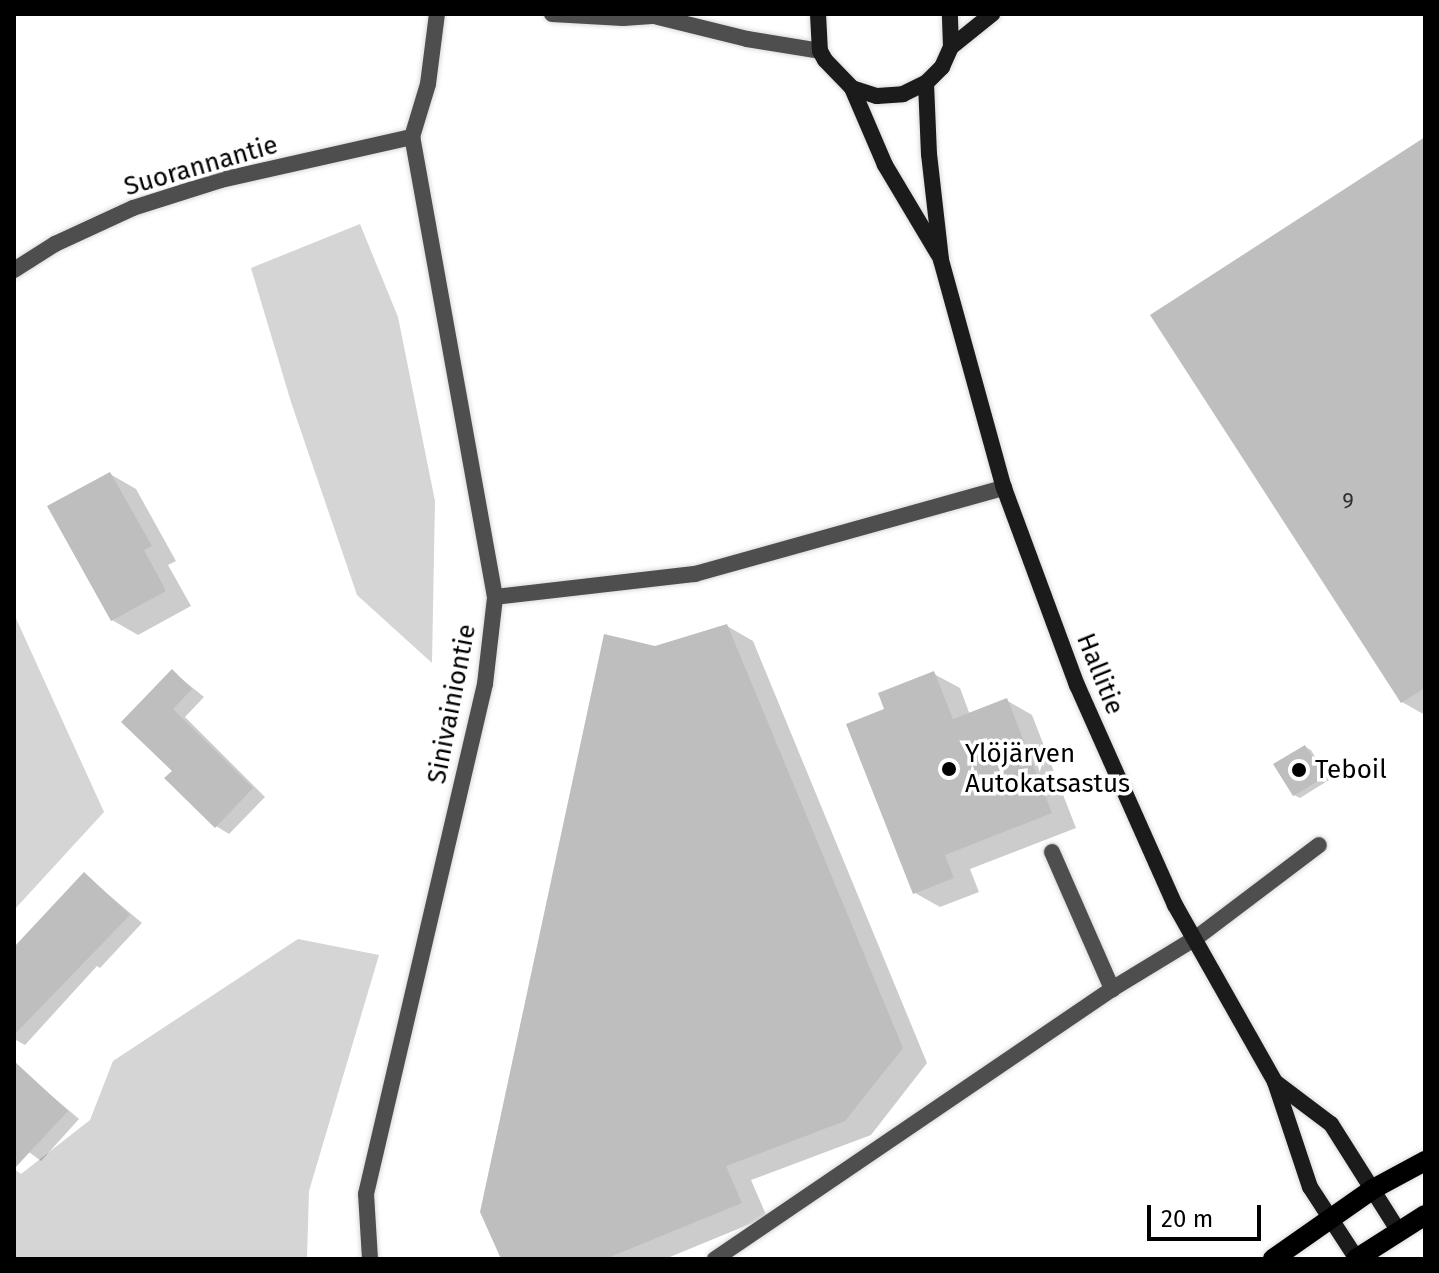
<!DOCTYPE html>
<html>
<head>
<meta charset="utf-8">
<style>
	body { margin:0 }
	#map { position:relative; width:1439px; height:1273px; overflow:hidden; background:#fff; font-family:"Fira Sans",sans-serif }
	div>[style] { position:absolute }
	.green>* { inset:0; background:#d5d5d5 }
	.shadow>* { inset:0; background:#0003 }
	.building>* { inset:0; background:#bebebe }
	.roads { filter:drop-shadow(0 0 2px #dbdbdb) drop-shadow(0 0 2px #dbdbdb) }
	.service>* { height:16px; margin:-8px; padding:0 8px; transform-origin:8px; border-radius:8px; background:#4e4e4e }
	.minor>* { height:16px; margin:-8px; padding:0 8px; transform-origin:8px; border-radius:8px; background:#4e4e4e }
	.tertiary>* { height:16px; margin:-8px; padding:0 8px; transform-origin:8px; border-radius:8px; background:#4e4e4e }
	.secondary>* { height:16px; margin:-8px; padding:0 8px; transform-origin:8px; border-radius:8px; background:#1b1b1b }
	.primary>* { height:20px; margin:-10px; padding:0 10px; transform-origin:10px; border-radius:10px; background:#000 }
	.dots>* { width:22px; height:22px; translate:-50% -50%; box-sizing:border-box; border:4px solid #fff; border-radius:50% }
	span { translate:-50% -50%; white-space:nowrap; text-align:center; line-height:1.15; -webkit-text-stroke:7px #fff; paint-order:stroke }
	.number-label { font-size:22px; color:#303030 }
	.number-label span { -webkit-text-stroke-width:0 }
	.street-label { font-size:26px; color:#000 }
	.poi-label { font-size:26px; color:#000 }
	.left { translate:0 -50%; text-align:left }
	.frame { position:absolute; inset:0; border:16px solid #000; pointer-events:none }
	.scale { position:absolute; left:1147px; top:1205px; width:114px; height:36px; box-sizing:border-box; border:4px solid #000; border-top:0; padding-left:10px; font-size:24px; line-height:28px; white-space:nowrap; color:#000; -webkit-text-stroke:6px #fff; paint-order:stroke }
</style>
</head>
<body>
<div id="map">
	<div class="green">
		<div style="clip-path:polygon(360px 224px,398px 317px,435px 501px,432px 663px,357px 595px,291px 402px,251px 268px)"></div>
		<div style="clip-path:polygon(14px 614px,104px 812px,14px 910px)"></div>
		<div style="clip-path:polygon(298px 939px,379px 955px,309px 1191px,307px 1259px,14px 1259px,14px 1169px,21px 1174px,90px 1120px,113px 1061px)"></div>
	</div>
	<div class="shadow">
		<div style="clip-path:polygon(1425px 140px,1425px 715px,1402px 702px)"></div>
		<div style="clip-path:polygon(110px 474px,136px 489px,176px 561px,168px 565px,191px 606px,138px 635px,112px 620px)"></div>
		<div style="clip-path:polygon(727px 626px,753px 641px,927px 1063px,871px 1135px,751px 1180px,767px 1217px,665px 1259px,503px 1259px,655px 648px)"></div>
		<div style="clip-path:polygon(172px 671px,204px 697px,185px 717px,265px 797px,229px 834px,216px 826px,174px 771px)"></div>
		<div style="clip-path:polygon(934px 674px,960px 688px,970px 715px,1006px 700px,1032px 715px,1076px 828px,970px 869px,979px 892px,940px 907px,915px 893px,887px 710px)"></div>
		<div style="clip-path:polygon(1305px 747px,1311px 750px,1329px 780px,1300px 798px,1294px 795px)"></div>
		<div style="clip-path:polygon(85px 875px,142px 923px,100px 968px,97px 966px,25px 1045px,14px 1039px,14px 950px)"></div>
		<div style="clip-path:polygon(26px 1074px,79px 1119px,41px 1161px,14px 1141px,14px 1087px)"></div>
	</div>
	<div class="building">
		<div style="clip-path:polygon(1425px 137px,1425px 688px,1401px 703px,1150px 315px)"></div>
		<div style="clip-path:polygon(110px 472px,152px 546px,144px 550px,166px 591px,111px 621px,47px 506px)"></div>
		<div style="clip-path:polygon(727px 624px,903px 1048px,845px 1121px,726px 1166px,742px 1203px,605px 1259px,501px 1259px,480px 1212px,604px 634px,655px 646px)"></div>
		<div style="clip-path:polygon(172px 669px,192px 689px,173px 709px,253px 788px,215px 828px,164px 778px,172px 771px,121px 722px)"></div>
		<div style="clip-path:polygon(934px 671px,953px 719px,1007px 698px,1052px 813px,945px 855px,954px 878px,913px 894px,846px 724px,884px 709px,878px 693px)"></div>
		<div style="clip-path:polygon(1305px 745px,1325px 777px,1293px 796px,1273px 764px)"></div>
		<div style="clip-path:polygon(84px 872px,130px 915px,14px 1035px,14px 947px)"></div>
		<div style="clip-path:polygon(14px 1061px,68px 1111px,14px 1169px)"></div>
	</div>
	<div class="roads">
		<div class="service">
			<div style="left:495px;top:597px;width:201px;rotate:-6.6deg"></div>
			<div style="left:695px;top:574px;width:321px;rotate:-15.6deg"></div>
			<div style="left:1052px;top:852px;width:150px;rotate:66.3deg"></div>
			<div style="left:715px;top:1259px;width:480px;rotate:-34.2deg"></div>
			<div style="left:1112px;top:989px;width:98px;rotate:-31.3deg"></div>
			<div style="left:1196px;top:938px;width:154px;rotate:-37.1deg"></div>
		</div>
		<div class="minor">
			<div style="left:14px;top:270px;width:49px;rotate:-32.4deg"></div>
			<div style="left:55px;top:244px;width:86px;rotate:-24.8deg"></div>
			<div style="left:133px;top:208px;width:92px;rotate:-17.7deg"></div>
			<div style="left:221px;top:180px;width:196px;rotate:-12.7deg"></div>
			<div style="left:370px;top:1259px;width:65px;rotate:-93.5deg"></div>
			<div style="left:366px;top:1194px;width:524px;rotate:-76.87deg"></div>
			<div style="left:485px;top:684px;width:88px;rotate:-83.4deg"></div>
			<div style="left:495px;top:597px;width:467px;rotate:-100.2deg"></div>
			<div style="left:412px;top:137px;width:55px;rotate:-73.2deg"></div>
			<div style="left:428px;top:84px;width:71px;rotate:-82.7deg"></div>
		</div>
		<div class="tertiary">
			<div style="left:552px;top:14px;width:71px;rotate:3.2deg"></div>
			<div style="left:623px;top:18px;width:43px;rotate:-4deg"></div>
			<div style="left:658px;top:17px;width:92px;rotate:13.9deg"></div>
			<div style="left:747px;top:39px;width:74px;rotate:9.3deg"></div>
		</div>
		<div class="secondary">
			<div style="left:818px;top:14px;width:37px;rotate:87deg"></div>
			<div style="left:820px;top:51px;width:10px;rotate:61deg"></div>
			<div style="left:825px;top:60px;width:39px;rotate:46deg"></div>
			<div style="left:852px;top:88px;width:26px;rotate:18deg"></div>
			<div style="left:877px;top:96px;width:26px;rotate:-4deg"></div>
			<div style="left:903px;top:94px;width:25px;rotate:-26deg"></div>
			<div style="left:926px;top:83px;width:23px;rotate:-45deg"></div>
			<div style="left:942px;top:67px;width:22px;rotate:-66deg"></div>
			<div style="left:951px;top:47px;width:33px;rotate:-92deg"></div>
			<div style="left:951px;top:47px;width:53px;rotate:-38.8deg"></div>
			<div style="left:926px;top:83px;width:71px;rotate:87.6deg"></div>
			<div style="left:929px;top:154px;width:107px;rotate:83.5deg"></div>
			<div style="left:941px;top:260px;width:237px;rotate:74.6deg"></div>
			<div style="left:1004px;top:488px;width:210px;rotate:69.7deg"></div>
			<div style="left:1077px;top:685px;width:241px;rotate:66deg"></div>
			<div style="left:1175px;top:905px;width:203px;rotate:60.5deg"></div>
			<div style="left:1275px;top:1082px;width:111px;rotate:71.6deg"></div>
			<div style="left:1310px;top:1187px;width:86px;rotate:56.9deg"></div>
			<div style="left:852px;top:88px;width:84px;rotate:66.8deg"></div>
			<div style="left:885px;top:165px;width:104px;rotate:59.2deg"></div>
			<div style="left:1275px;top:1082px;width:70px;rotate:36.9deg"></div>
			<div style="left:1331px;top:1124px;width:125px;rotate:57.7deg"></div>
		</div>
		<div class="primary">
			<div style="left:1273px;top:1259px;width:122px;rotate:-35deg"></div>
			<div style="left:1373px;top:1189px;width:59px;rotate:-28.3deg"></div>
			<div style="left:1356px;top:1259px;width:82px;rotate:-32.5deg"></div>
		</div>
	</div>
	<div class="dots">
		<div style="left:949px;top:769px;background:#000"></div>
		<div style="left:1299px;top:770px;background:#000"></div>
	</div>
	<div class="number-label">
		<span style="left:1348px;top:501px">9</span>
	</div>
	<div class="street-label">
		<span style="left:201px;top:166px;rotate:-16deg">Suorannantie</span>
		<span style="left:1100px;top:674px;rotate:68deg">Hallitie</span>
		<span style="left:452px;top:704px;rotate:-79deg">Sinivainiontie</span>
	</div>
	<div class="poi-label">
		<span class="left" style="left:965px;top:769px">Ylöjärven<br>Autokatsastus</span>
		<span class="left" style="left:1315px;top:770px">Teboil</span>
	</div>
	<div class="frame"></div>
	<div class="scale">20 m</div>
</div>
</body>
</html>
